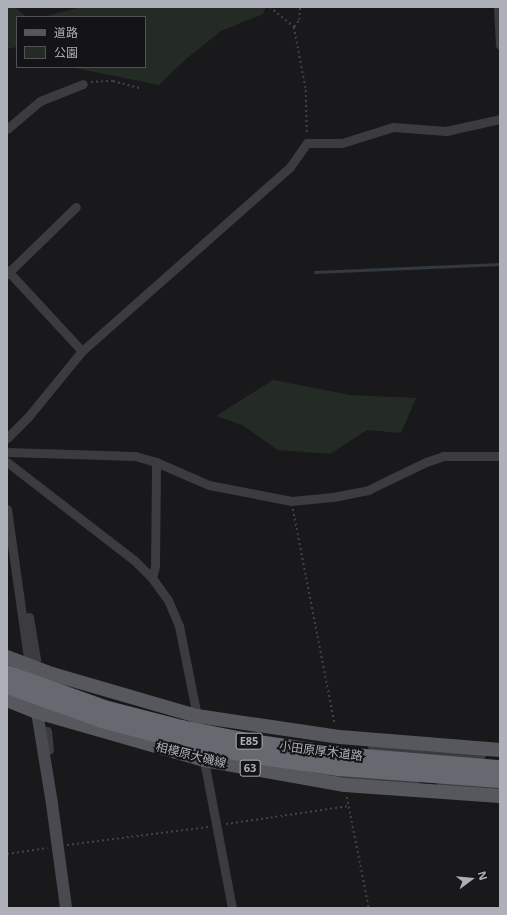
<!DOCTYPE html>
<html>
<head>
<meta charset="utf-8">
<style>
	body { margin:0 }
	#map { position:relative; width:507px; height:915px; overflow:hidden; background:#19191b; font-family:"Open Sans","Noto Sans JP",sans-serif }
	div>[style] { position:absolute }
	.green>* { inset:0; background:#242b25 }
	.stream>* { height:2.5px; margin:-1.25px; padding:0 1.25px; transform-origin:1.25px; border-radius:1.25px; background:#333940 }
	.path>* { height:1.5px; margin-top:-0.75px; transform-origin:0; background:repeating-linear-gradient(90deg,#414246 0 2px,transparent 0 5px) }
	.street>* { height:9px; margin:-4.5px; padding:0 4.5px; transform-origin:4.5px; border-radius:4.5px; background:#3b3b40 }
	.secondary>* { height:12px; margin:-6px; padding:0 6px; transform-origin:6px; border-radius:6px; background:#494a4f }
	.primary>* { height:14px; margin:-7px; padding:0 7px; transform-origin:7px; border-radius:7px; background:#57585e }
	.highway>* { height:16px; margin:-8px; padding:0 8px; transform-origin:8px; border-radius:8px; background:#676970 }
	span { translate:-50% -50%; white-space:nowrap; text-align:center; line-height:1.15; -webkit-text-stroke:4px #141416; paint-order:stroke }
	.shield-label span { padding:1px 3px; background:#141416; border:1px solid; border-radius:3px; -webkit-text-stroke-width:0 }
	.shield-label { font-size:11px; color:#adb0b9; font-weight:700 }
	.street-label { font-size:12px; color:#adb0b9 }
	.frame { position:absolute; inset:0; border:8px solid #adb0b9; pointer-events:none }
	.legend { position:absolute; left:16px; top:16px; width:130px; height:52px; box-sizing:border-box; background:#141416; border:1px solid #515257; margin:0; padding:5px 7px; list-style:none; font-size:12px; color:#adb0b9 }
	.legend li { display:flex; align-items:center; gap:8px; height:20px }
	.legend b { width:20px; border:1px solid #515257 }
	.north { position:absolute; left:451px; top:859px; width:40px; height:40px; -webkit-text-stroke:3px #141416; paint-order:stroke; rotate:74deg; font-size:11px; font-weight:700; line-height:16px; text-align:center; color:#adb0b9 }
	.north::after { content:''; display:block; margin:auto; width:14px; height:18px; background:#adb0b9; clip-path:polygon(50% 0,100% 100%,50% 72%,0 100%) }
</style>
</head>
<body>
<div id="map">
	<div class="green">
		<div style="clip-path:polygon(10px 7px,15px 7px,26px 17px,17px 17px,17px 47px,7px 49px,7px 9px)"></div>
		<div style="clip-path:polygon(97px 7px,266px 7px,263px 14px,221px 31px,186px 59px,159px 85px,70px 67px,145px 67px,145px 17px,43px 17px,77px 8px)"></div>
		<div style="clip-path:polygon(273px 380px,350px 395px,416px 398px,401px 433px,367px 430px,330px 454px,278px 450px,242px 425px,216px 416px)"></div>
	</div>
	<div class="stream">
		<div style="left:315px;top:272px;width:185px;rotate:-2.5deg"></div>
	</div>
	<div class="path">
		<div style="left:270px;top:7px;width:31px;rotate:40deg"></div>
		<div style="left:294px;top:27px;width:64px;rotate:79.2deg"></div>
		<div style="left:306px;top:90px;width:44px;rotate:88.7deg"></div>
		<div style="left:294px;top:27px;width:9px;rotate:-54deg"></div>
		<div style="left:299px;top:20px;width:13px;rotate:-86deg"></div>
		<div style="left:91px;top:82px;width:22px;rotate:-3deg"></div>
		<div style="left:113px;top:81px;width:27px;rotate:15deg"></div>
		<div style="left:293px;top:509px;width:220px;rotate:79deg"></div>
		<div style="left:347px;top:797px;width:113px;rotate:78.8deg"></div>
		<div style="left:226px;top:824px;width:124px;rotate:-8.3deg"></div>
		<div style="left:67px;top:845px;width:142px;rotate:-7.3deg"></div>
		<div style="left:7px;top:854px;width:41px;rotate:-8.3deg"></div>
	</div>
	<div class="street">
		<div style="left:498px;top:7px;width:38px;rotate:87deg"></div>
		<div style="left:7px;top:129px;width:43px;rotate:-40.3deg"></div>
		<div style="left:40px;top:101px;width:46px;rotate:-21.6deg"></div>
		<div style="left:7px;top:270px;width:110px;rotate:47.2deg"></div>
		<div style="left:7px;top:274px;width:96px;rotate:-44.2deg"></div>
		<div style="left:7px;top:438px;width:30px;rotate:-45deg"></div>
		<div style="left:28px;top:417px;width:85px;rotate:-50.7deg"></div>
		<div style="left:82px;top:351px;width:278px;rotate:-41.5deg"></div>
		<div style="left:290px;top:167px;width:29px;rotate:-55deg"></div>
		<div style="left:307px;top:143px;width:35px"></div>
		<div style="left:342px;top:143px;width:53px;rotate:-17.4deg"></div>
		<div style="left:393px;top:127px;width:53px;rotate:4.3deg"></div>
		<div style="left:446px;top:131px;width:55px;rotate:-12.5deg"></div>
		<div style="left:7px;top:452px;width:128px;rotate:1.8deg"></div>
		<div style="left:135px;top:456px;width:22px;rotate:16deg"></div>
		<div style="left:156px;top:462px;width:58px;rotate:23.5deg"></div>
		<div style="left:209px;top:485px;width:84px;rotate:11deg"></div>
		<div style="left:291px;top:501px;width:42px;rotate:-5.4deg"></div>
		<div style="left:333px;top:497px;width:36px;rotate:-11deg"></div>
		<div style="left:368px;top:490px;width:64px;rotate:-25.8deg"></div>
		<div style="left:426px;top:462px;width:18px;rotate:-19deg"></div>
		<div style="left:443px;top:456px;width:57px"></div>
		<div style="left:7px;top:462px;width:160px;rotate:37.7deg"></div>
		<div style="left:134px;top:560px;width:25px;rotate:45deg"></div>
		<div style="left:152px;top:578px;width:27px;rotate:54deg"></div>
		<div style="left:168px;top:600px;width:28px;rotate:67deg"></div>
		<div style="left:179px;top:626px;width:92px;rotate:78.7deg"></div>
		<div style="left:7px;top:509px;width:159px;rotate:82deg"></div>
		<div style="left:152px;top:578px;width:12px;rotate:-76deg"></div>
		<div style="left:155px;top:566px;width:104px;rotate:-89.4deg"></div>
		<div style="left:29px;top:617px;width:43px;rotate:80.5deg"></div>
		<div style="left:47px;top:731px;width:19px;rotate:84deg"></div>
		<div style="left:372px;top:746px;width:53px;rotate:7.5deg"></div>
		<div style="left:425px;top:753px;width:56px;rotate:2deg"></div>
		<div style="left:204px;top:760px;width:151px;rotate:79.3deg"></div>
		<div style="left:326px;top:775px;width:89px;rotate:5.1deg"></div>
		<div style="left:441px;top:785px;width:59px;rotate:2.9deg"></div>
	</div>
	<div class="secondary">
		<div style="left:37px;top:712px;width:93px;rotate:80.7deg"></div>
		<div style="left:52px;top:804px;width:105px;rotate:82.3deg"></div>
	</div>
	<div class="primary">
		<div style="left:7px;top:657px;width:48px;rotate:20.7deg"></div>
		<div style="left:52px;top:674px;width:151px;rotate:16.2deg"></div>
		<div style="left:197px;top:716px;width:145px;rotate:8.4deg"></div>
		<div style="left:340px;top:737px;width:161px;rotate:4.6deg"></div>
		<div style="left:7px;top:700px;width:32px;rotate:22deg"></div>
		<div style="left:37px;top:712px;width:174px;rotate:16deg"></div>
		<div style="left:204px;top:760px;width:143px;rotate:10.1deg"></div>
		<div style="left:345px;top:785px;width:155px;rotate:4.1deg"></div>
	</div>
	<div class="highway">
		<div style="left:7px;top:673px;width:103px;rotate:19.8deg"></div>
		<div style="left:104px;top:708px;width:81px;rotate:14.4deg"></div>
		<div style="left:182px;top:728px;width:77px;rotate:11.2deg"></div>
		<div style="left:258px;top:743px;width:84px;rotate:8.2deg"></div>
		<div style="left:341px;top:755px;width:160px;rotate:4.7deg"></div>
		<div style="left:7px;top:686px;width:101px;rotate:19.7deg"></div>
		<div style="left:102px;top:720px;width:82px;rotate:14.9deg"></div>
		<div style="left:181px;top:741px;width:76px;rotate:11.5deg"></div>
		<div style="left:255px;top:756px;width:85px;rotate:8.1deg"></div>
		<div style="left:339px;top:768px;width:161px;rotate:4.3deg"></div>
	</div>
	<div class="shield-label">
		<span style="left:249px;top:741px">E85</span>
		<span style="left:250px;top:768px">63</span>
	</div>
	<div class="street-label">
		<span style="left:321px;top:751px;rotate:7deg">小田原厚木道路</span>
		<span style="left:191px;top:755px;rotate:14deg">相模原大磯線</span>
	</div>
	<div class="frame"></div>
	<ul class="legend">
	<li><b style="height:5px;background:#57585e"></b>道路</li>
	<li><b style="height:11px;background:#242b25"></b>公園</li>
	</ul>
	<div class="north">N</div>
</div>
</body>
</html>
